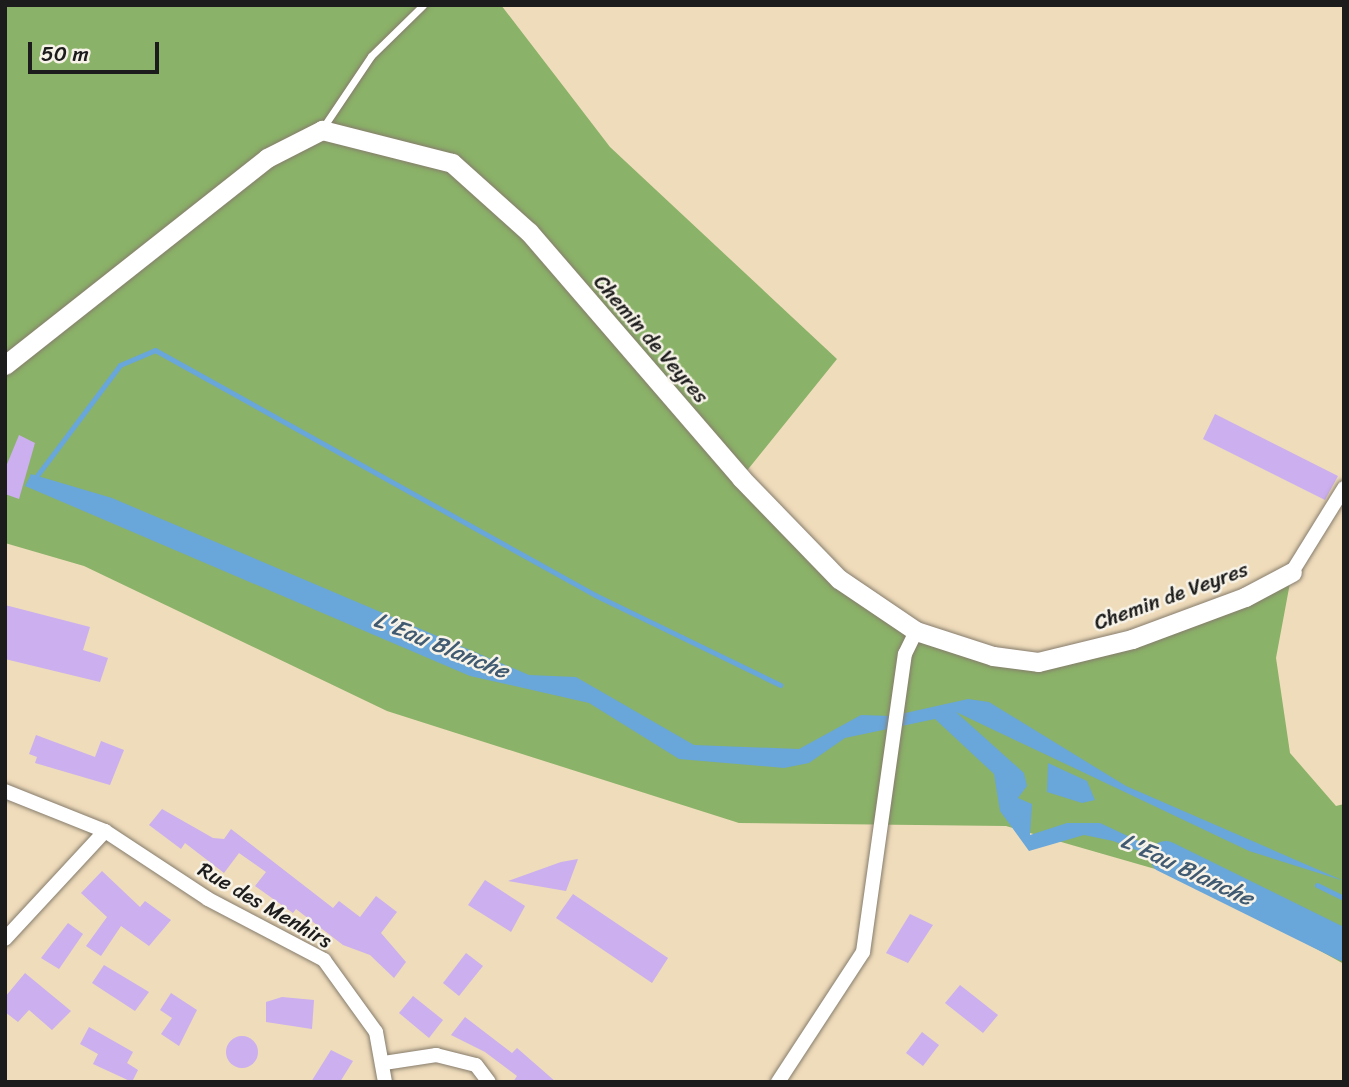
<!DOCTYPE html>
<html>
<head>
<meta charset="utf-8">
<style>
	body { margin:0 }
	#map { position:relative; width:1349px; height:1087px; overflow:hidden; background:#efdcbb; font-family:Sriracha,sans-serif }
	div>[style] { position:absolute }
	.forest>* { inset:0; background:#8ab268 }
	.water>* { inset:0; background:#69a6da }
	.stream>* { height:5px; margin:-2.5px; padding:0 2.5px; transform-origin:2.5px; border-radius:2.5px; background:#69a6da }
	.river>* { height:32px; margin:-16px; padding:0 16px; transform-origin:16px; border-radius:16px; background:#69a6da }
	.building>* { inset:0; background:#cbafef }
	.round { border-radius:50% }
	.roads { filter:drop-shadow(0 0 2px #867c6c) drop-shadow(0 0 2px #867c6c) }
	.lane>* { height:7px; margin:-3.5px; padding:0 3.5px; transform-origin:3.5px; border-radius:3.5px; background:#fff }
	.street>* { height:14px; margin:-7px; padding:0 7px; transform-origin:7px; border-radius:7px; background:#fff }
	.secondary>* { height:19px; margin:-9.5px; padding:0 9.5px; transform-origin:9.5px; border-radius:9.5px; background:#fff }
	span { translate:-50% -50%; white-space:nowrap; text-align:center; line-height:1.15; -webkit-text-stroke:5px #f7f3e8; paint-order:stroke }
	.street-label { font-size:21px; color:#1c1c1c }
	.water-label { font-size:23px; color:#3f5a71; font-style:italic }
	.frame { position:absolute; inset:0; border:7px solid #1c1c1c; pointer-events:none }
	.scale { position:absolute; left:28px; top:42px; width:131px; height:32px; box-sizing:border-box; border:4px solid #1c1c1c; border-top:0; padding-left:9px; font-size:21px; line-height:24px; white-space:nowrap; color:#1c1c1c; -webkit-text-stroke:5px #f7f3e8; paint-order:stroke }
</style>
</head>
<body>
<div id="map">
	<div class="forest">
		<div style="clip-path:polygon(5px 5px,501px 5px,610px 147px,837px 359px,741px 478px,839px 579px,916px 631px,1038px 662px,1132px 639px,1292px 572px,1276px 658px,1290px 753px,1336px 806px,1344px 804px,1344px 964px,1190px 879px,1006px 826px,739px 823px,387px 711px,84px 566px,5px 543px)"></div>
	</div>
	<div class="water">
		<div style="clip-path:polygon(31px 474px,112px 498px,529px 675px,576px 677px,694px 745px,799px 749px,861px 715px,892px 716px,968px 699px,989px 702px,1126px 786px,1344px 881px,1249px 851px,956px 712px,1024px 773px,1027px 786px,1018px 798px,1032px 804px,1030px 835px,1067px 823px,1100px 823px,1344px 937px,1344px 951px,1221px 883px,1113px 841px,1084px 835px,1029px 851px,1000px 811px,994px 774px,935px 719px,845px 738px,809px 763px,784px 768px,679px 759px,589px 703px,470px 676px,25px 486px)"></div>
		<div style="clip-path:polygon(1048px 763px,1087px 781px,1095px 800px,1082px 803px,1047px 792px)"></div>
	</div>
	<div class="stream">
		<div style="left:36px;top:477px;width:140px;rotate:-53.1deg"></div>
		<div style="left:120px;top:365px;width:38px;rotate:-23deg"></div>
		<div style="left:155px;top:350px;width:504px;rotate:29.11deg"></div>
		<div style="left:595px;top:595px;width:206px;rotate:25.9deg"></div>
		<div style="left:1317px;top:885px;width:30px;rotate:26deg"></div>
	</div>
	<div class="river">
		<div style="left:1166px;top:857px;width:199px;rotate:26.3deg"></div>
	</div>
	<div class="building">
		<div style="clip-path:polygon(1215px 414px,1338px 476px,1325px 500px,1203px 439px)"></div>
		<div style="clip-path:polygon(19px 435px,35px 443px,19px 499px,5px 494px,5px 469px)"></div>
		<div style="clip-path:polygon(5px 605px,90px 627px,83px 650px,108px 658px,100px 682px,5px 659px)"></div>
		<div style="clip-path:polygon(36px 735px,95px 757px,101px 741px,124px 750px,110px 785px,35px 763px,37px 757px,29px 754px)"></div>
		<div style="clip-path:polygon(162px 809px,213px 838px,224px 839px,231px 829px,333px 908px,339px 901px,360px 917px,376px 896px,397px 912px,381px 933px,406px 962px,394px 978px,370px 955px,343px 945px,296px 909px,293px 913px,255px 886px,266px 872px,239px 853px,224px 873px,185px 843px,181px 849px,149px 825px)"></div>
		<div style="clip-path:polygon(578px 859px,566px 891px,508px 881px,561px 862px)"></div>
		<div style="clip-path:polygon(102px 871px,140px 907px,145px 901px,171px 920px,149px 946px,121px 926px,101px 956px,86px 946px,107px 917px,81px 893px)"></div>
		<div style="clip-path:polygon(485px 880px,525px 906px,511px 932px,468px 905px)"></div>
		<div style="clip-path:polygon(573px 894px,668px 958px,652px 983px,556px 918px)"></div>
		<div style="clip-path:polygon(910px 914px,933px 925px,908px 963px,886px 953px)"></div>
		<div style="clip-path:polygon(68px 923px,83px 934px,59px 969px,41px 958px)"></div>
		<div style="clip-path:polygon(466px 953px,483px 966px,459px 996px,443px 983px)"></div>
		<div style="clip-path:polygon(104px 965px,149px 992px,135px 1011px,92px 983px)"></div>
		<div style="clip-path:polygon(25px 973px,71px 1011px,52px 1030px,29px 1010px,18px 1022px,5px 1012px,5px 997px)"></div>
		<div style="clip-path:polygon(960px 985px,998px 1015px,983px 1033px,945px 1003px)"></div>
		<div style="clip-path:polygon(171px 993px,197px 1010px,179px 1046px,161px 1034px,172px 1018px,160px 1010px)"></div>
		<div style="clip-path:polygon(413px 996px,443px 1020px,429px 1038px,399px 1013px)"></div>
		<div style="clip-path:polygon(282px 997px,314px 1000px,312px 1029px,266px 1022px,266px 1002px)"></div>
		<div style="clip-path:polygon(465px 1017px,512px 1053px,517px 1048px,556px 1082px,513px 1082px,517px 1076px,485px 1052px,451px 1035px)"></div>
		<div style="clip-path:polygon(89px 1027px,133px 1052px,127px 1063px,138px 1070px,132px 1082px,93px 1064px,98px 1054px,80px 1044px)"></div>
		<div style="clip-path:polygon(922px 1032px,939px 1045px,923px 1066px,906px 1053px)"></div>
		<div class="round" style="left:226px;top:1036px;width:32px;height:32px"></div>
		<div style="clip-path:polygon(331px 1050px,353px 1061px,340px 1082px,311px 1082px)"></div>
	</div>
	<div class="roads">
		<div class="lane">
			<div style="left:322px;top:129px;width:88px;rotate:-56.1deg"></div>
			<div style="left:371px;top:56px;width:73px;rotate:-44.4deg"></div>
		</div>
		<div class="street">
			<div style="left:1292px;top:572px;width:99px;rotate:-58.2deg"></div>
			<div style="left:5px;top:791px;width:108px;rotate:21.8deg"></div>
			<div style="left:105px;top:831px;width:123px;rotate:33.4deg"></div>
			<div style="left:208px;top:899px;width:131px;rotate:27.7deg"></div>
			<div style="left:324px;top:960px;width:89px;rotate:54.2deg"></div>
			<div style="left:376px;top:1032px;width:51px;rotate:79.8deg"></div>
			<div style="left:5px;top:939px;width:147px;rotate:-47.2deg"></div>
			<div style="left:384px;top:1063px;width:53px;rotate:-8.7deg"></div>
			<div style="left:436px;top:1055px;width:41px;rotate:14deg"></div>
			<div style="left:476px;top:1065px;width:21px;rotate:53deg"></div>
			<div style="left:778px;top:1082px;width:155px;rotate:-56.8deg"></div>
			<div style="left:863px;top:952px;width:301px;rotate:-82deg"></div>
			<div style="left:905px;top:654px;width:25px;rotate:-64deg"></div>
		</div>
		<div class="secondary">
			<div style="left:5px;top:365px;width:334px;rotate:-38.3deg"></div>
			<div style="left:267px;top:158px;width:62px;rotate:-27deg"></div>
			<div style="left:322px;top:130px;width:134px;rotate:14.2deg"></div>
			<div style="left:452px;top:163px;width:103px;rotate:41.9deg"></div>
			<div style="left:529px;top:232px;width:325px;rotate:49.2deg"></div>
			<div style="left:741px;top:478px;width:141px;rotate:45.9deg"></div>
			<div style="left:839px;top:579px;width:93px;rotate:34deg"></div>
			<div style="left:916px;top:631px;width:81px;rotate:18deg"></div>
			<div style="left:993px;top:656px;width:45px;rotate:7.6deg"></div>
			<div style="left:1038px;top:662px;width:97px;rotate:-13.7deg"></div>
			<div style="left:1132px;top:639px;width:121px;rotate:-20.4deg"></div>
			<div style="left:1245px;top:597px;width:53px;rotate:-28deg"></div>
		</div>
	</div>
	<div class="street-label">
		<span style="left:651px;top:339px;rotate:49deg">Chemin de Veyres</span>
		<span style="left:1171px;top:596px;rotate:-20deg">Chemin de Veyres</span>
		<span style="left:265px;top:905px;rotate:30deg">Rue des Menhirs</span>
	</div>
	<div class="water-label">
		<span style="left:441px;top:646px;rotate:22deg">L'Eau Blanche</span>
		<span style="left:1187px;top:870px;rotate:25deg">L'Eau Blanche</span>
	</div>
	<div class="frame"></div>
	<div class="scale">50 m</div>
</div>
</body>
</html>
